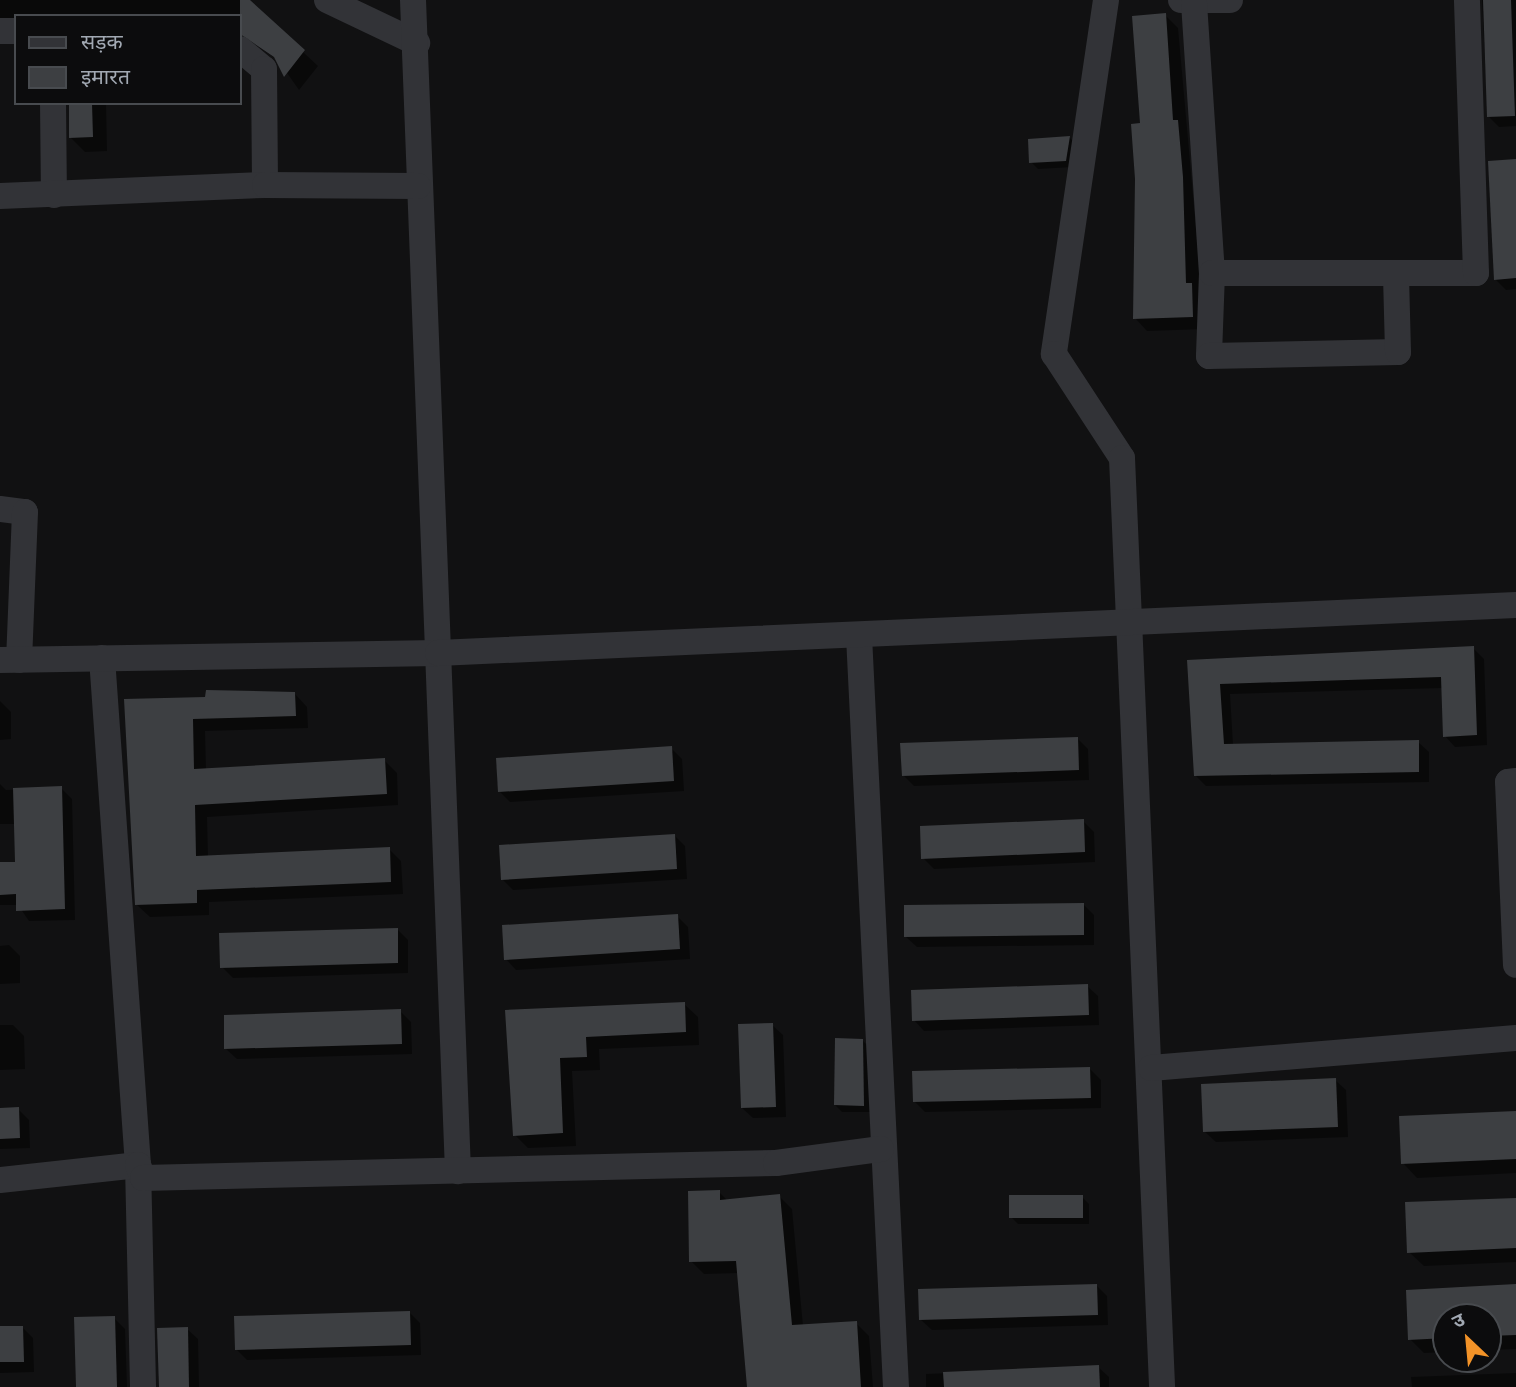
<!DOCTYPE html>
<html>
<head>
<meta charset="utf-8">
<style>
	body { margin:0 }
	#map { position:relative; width:1516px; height:1387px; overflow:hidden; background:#111112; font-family:"Nunito Sans","Noto Sans Devanagari",sans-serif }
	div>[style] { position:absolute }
	.shadow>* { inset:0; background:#0007 }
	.building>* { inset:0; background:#3d3f42 }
	.minor>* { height:26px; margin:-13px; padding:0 13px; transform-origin:13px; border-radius:13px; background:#323337 }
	span { translate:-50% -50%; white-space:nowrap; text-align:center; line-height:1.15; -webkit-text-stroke:5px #0c0c0d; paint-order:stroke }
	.legend { position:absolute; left:14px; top:14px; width:228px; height:91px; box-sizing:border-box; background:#0c0c0d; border:2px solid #484b4f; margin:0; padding:9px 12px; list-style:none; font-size:21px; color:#a2a9b3 }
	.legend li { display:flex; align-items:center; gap:14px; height:35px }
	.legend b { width:35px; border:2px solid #484b4f }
	.north { position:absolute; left:1432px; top:1303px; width:70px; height:70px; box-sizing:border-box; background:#0c0c0d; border:2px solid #484b4f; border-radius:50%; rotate:334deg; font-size:19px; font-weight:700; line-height:28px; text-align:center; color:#a2a9b3 }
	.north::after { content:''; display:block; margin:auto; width:24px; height:32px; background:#f39328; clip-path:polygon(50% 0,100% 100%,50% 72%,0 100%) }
</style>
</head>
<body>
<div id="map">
	<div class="shadow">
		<div style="clip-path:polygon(0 0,247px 0,318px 66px,299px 90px,278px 60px,240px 34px,240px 16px,16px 16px,16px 30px,0 31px)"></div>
		<div style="clip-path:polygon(1482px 0,1516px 0,1516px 126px,1499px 127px,1488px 116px)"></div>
		<div style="clip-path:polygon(1165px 15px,1178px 28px,1205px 329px,1147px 331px,1135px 318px,1142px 125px)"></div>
		<div style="clip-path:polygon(70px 103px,106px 103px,107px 151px,85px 152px,71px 138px)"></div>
		<div style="clip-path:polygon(1069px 137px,1076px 144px,1073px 167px,1038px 169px,1031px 162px)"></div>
		<div style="clip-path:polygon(1516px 161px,1516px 289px,1506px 290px,1495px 279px)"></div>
		<div style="clip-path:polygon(1473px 648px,1484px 659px,1487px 745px,1455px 747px,1445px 736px,1443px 688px,1230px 694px,1233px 745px,1418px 742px,1429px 752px,1429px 782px,1206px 786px,1196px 776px,1188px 661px)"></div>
		<div style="clip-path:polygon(295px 694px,307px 707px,308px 728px,205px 731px,206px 770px,384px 760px,397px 773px,398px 805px,207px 817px,208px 857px,389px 849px,401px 861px,403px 894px,209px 902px,209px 915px,150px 917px,137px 905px,126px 701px)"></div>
		<div style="clip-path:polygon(0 701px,11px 712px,11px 739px,0 740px)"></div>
		<div style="clip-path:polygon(1077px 738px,1088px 749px,1089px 780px,914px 786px,903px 775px)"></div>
		<div style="clip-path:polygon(671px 748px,682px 759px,684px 791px,510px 802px,500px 792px)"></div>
		<div style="clip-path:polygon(0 784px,6px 790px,61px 788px,72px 799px,75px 920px,29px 921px,18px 905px,0 905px,0 864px,17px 864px,16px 824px,0 824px)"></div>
		<div style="clip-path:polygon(1083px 821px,1094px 832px,1095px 862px,934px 869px,923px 858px)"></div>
		<div style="clip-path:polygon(674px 835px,685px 846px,687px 879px,513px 890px,502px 879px)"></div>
		<div style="clip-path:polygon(1083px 904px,1094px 915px,1094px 945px,917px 947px,906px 937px)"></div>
		<div style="clip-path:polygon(677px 916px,688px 927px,690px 959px,516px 970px,506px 959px)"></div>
		<div style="clip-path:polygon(397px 929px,408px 940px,408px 973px,233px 978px,222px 967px)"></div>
		<div style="clip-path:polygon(9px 945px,20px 956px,20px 983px,0 984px,0 946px)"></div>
		<div style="clip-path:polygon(1087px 986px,1098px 996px,1099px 1025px,924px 1031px,914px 1020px)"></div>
		<div style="clip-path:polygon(684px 1004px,698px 1017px,699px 1045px,599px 1049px,600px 1070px,572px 1071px,576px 1146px,528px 1148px,515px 1135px,506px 1012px)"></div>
		<div style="clip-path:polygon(400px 1011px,411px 1022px,412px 1054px,237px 1059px,226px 1049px)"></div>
		<div style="clip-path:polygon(0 1025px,13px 1025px,24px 1036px,25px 1069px,0 1070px)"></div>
		<div style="clip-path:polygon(772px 1025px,783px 1035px,786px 1117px,753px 1118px,742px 1108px)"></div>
		<div style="clip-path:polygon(862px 1040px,869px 1047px,870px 1112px,842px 1112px,835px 1105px)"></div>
		<div style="clip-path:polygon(1090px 1069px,1101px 1080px,1101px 1108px,925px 1112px,914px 1101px)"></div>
		<div style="clip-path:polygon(1335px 1080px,1346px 1090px,1348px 1137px,1216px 1142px,1205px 1132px)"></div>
		<div style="clip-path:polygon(0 1109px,18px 1109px,29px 1120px,30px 1148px,0 1149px)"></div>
		<div style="clip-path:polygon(1516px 1113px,1516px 1173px,1417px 1178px,1403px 1163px)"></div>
		<div style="clip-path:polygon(719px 1192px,728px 1201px,779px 1196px,792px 1209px,803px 1326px,856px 1323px,869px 1336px,873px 1387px,749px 1387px,739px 1273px,704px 1274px,691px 1261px)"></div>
		<div style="clip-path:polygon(1082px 1197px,1089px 1204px,1089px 1224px,1018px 1224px,1011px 1217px)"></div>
		<div style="clip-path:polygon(1516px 1199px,1516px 1262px,1424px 1266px,1409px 1252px)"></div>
		<div style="clip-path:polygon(1096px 1285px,1107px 1296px,1108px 1325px,932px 1330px,921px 1320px)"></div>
		<div style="clip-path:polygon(1516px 1286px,1516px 1349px,1488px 1350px,1488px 1317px,1446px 1317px,1446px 1352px,1424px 1353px,1410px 1339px,1408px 1291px)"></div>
		<div style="clip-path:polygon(410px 1313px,420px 1323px,421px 1355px,247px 1360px,237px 1350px)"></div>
		<div style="clip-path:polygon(114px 1318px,125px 1329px,127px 1387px,78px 1387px)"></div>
		<div style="clip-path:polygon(22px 1327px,33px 1338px,34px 1372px,0 1373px,0 1328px)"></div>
		<div style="clip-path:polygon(187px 1329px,198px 1339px,199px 1387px,160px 1387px)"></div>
		<div style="clip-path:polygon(1098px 1367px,1109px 1377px,1109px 1387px,926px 1387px,926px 1374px)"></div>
		<div style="clip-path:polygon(1516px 1373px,1516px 1387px,1412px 1387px,1411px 1377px)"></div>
	</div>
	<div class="building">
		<div style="clip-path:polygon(240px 0,250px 0,305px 50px,284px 77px,274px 57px,240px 34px)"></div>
		<div style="clip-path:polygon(1483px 0,1511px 0,1515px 116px,1487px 117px)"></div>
		<div style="clip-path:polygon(1166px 13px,1173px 120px,1178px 120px,1183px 177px,1186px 283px,1192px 283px,1193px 317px,1133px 319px,1135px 179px,1131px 124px,1140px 123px,1132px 16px)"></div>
		<div style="clip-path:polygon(69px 103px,92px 103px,93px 137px,69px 138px)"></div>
		<div style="clip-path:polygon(1070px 136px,1066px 161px,1029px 163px,1028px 139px)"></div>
		<div style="clip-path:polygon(1516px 159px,1516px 278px,1494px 280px,1488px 161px)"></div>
		<div style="clip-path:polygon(1474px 646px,1477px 735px,1443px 737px,1441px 677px,1220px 684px,1224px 744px,1419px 740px,1419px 772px,1194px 776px,1187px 660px)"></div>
		<div style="clip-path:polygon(206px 690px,295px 692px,296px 716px,193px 719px,194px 769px,385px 758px,387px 794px,195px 805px,196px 856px,390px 847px,391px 882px,197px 890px,197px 903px,135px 905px,124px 699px,205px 697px)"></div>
		<div style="clip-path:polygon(1078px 737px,1079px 770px,902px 776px,900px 743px)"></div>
		<div style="clip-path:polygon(672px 746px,674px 781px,498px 792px,496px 758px)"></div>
		<div style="clip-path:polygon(62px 786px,65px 909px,16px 911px,16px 894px,0 895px,0 862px,15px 862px,13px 788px)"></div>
		<div style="clip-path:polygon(1084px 819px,1085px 852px,921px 859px,920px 826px)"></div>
		<div style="clip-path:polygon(675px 834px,677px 869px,501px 880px,499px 845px)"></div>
		<div style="clip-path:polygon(1084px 903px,1084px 935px,904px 937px,904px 905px)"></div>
		<div style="clip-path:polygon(678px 914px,680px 949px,504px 960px,502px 925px)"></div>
		<div style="clip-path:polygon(398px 928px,398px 963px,220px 968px,219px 933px)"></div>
		<div style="clip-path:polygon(1088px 984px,1089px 1015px,912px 1021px,911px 990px)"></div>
		<div style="clip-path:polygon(685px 1002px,686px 1032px,586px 1037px,587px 1057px,560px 1058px,563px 1133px,513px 1136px,505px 1010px)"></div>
		<div style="clip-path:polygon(401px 1009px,402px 1044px,224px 1049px,224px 1015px)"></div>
		<div style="clip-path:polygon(773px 1023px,776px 1107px,741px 1108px,738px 1024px)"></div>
		<div style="clip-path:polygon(835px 1038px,863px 1039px,864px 1106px,834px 1105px)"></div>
		<div style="clip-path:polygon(1090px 1067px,1091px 1098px,913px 1102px,912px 1071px)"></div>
		<div style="clip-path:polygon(1336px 1078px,1338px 1127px,1203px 1132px,1201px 1084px)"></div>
		<div style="clip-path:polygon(19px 1107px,20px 1138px,0 1139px,0 1108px)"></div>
		<div style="clip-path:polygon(1516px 1111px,1516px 1159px,1401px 1164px,1399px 1116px)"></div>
		<div style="clip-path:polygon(720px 1190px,720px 1200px,780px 1194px,792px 1325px,857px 1321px,861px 1387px,747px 1387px,736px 1261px,689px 1262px,688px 1191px)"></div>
		<div style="clip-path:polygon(1009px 1195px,1083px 1195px,1083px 1218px,1009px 1218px)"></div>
		<div style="clip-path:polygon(1516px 1198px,1516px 1248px,1407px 1253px,1405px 1202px)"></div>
		<div style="clip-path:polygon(1097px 1284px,1098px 1315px,919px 1320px,918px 1289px)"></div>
		<div style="clip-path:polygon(1516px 1284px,1516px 1335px,1488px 1336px,1488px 1317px,1446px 1317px,1446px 1338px,1408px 1340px,1406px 1290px)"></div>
		<div style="clip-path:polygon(410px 1311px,411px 1345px,235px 1350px,234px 1316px)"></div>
		<div style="clip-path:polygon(115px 1316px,117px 1387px,76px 1387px,74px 1317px)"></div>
		<div style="clip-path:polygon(0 1326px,23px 1326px,24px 1362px,0 1362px)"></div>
		<div style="clip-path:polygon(188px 1327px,189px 1387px,159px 1387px,157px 1328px)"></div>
		<div style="clip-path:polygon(1099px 1365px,1100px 1387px,944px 1387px,943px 1372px)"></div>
	</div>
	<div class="minor">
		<div style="left:327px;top:0;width:100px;rotate:25.5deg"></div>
		<div style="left:413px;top:0;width:1172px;rotate:87.8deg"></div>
		<div style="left:1106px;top:0;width:358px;rotate:98.4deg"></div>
		<div style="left:1054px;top:354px;width:124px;rotate:56.8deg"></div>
		<div style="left:1122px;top:458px;width:930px;rotate:87.53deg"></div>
		<div style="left:1181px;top:0;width:49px"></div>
		<div style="left:1194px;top:3px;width:271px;rotate:86.2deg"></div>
		<div style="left:1212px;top:273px;width:83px;rotate:92.1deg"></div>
		<div style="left:1209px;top:356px;width:189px;rotate:-1.2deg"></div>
		<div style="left:1398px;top:352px;width:77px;rotate:-91.5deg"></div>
		<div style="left:0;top:31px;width:16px"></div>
		<div style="left:240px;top:49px;width:31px;rotate:40deg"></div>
		<div style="left:264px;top:69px;width:116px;rotate:89.5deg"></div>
		<div style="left:53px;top:103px;width:92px;rotate:89.4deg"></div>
		<div style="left:0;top:196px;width:265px;rotate:-2.4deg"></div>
		<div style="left:265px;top:185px;width:153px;rotate:0.4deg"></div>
		<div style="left:1212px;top:273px;width:264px"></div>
		<div style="left:1476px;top:273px;width:273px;rotate:-91.9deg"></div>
		<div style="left:0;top:509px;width:25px;rotate:7deg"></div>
		<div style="left:25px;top:512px;width:148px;rotate:92.3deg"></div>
		<div style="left:859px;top:636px;width:752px;rotate:87.18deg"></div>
		<div style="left:102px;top:658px;width:508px;rotate:85.94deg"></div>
		<div style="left:138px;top:1165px;width:222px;rotate:88.7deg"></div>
		<div style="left:0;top:660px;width:438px;rotate:-0.9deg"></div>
		<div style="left:438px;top:653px;width:1079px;rotate:-2.55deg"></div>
		<div style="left:1516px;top:781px;width:8px;rotate:173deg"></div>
		<div style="left:1508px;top:782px;width:183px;rotate:87.5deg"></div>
		<div style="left:1151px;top:1068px;width:366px;rotate:-4.7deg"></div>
		<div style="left:0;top:1180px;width:139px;rotate:-6.2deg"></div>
		<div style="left:138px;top:1165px;width:14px;rotate:69deg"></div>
		<div style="left:143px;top:1178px;width:633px;rotate:-1.36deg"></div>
		<div style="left:776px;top:1163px;width:106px;rotate:-7.6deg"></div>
	</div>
	<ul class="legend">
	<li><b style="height:9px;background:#323337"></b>सड़क</li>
	<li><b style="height:19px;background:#3d3f42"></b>इमारत</li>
	</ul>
	<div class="north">उ</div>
</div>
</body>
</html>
